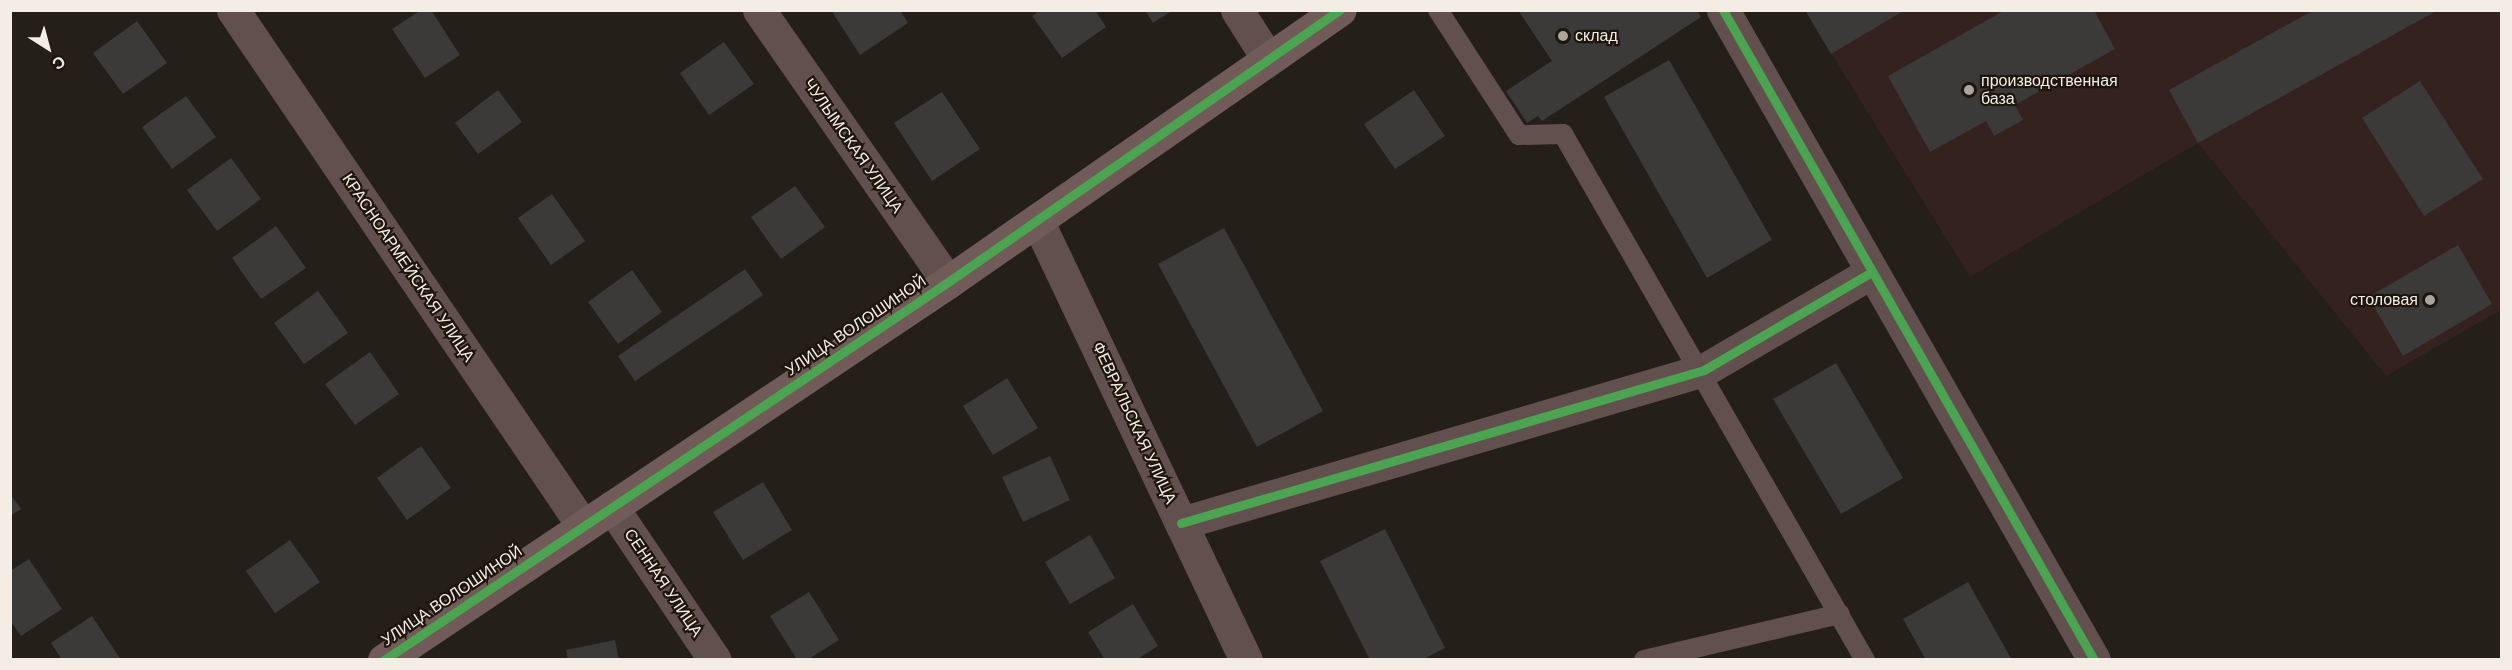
<!DOCTYPE html>
<html>
<head>
<meta charset="utf-8">
<style>
	body { margin:0 }
	#map { position:relative; width:2512px; height:670px; overflow:hidden; background:#241f19; font-family:Helvetica,sans-serif }
	div>[style] { position:absolute }
	.industrial>* { inset:0; background:#33221d }
	.building>* { inset:0; background:#3c3939 }
	.lane>* { height:20px; margin:-10px; padding:0 10px; transform-origin:10px; border-radius:10px; background:#61504e }
	.street>* { height:33px; margin:-16.5px; padding:0 16.5px; transform-origin:16.5px; border-radius:16.5px; background:#61504e }
	.secondary>* { height:33px; margin:-16.5px; padding:0 16.5px; transform-origin:16.5px; border-radius:16.5px; background:#705b59 }
	.cycleway>* { height:9px; margin:-4.5px; padding:0 4.5px; transform-origin:4.5px; border-radius:4.5px; background:#4ca352 }
	.dots>* { width:16px; height:16px; translate:-50% -50%; box-sizing:border-box; border:3px solid #1e150c; border-radius:50% }
	span { translate:-50% -50%; white-space:nowrap; text-align:center; line-height:1.15; -webkit-text-stroke:4.5px #1e150c; paint-order:stroke }
	.poi-label { font-size:16px; color:#f4ede6 }
	.left { translate:0 -50%; text-align:left }
	.right { translate:-100% -50%; text-align:right }
	.street-label { font-size:16px; color:#f4ede6 }
	.frame { position:absolute; inset:0; border:12px solid #f4ede6; pointer-events:none }
	.north { position:absolute; left:18px; top:18px; width:60px; height:60px; -webkit-text-stroke:4px #1e150c; paint-order:stroke; rotate:144deg; font-size:16px; font-weight:700; line-height:24px; text-align:center; color:#f4ede6 }
	.north::after { content:''; display:block; margin:auto; width:21px; height:27px; background:#f4ede6; clip-path:polygon(50% 0,100% 100%,50% 72%,0 100%) }
</style>
</head>
<body>
<div id="map">
	<div class="industrial">
		<div style="clip-path:polygon(1805px 11px,2501px 11px,2501px 310px,2386px 376px,2198px 143px,1970px 277px)"></div>
	</div>
	<div class="building">
		<div style="clip-path:polygon(421px 10px,431px 10px,460px 55px,425px 78px,392px 29px)"></div>
		<div style="clip-path:polygon(831px 10px,900px 10px,908px 23px,860px 55px)"></div>
		<div style="clip-path:polygon(1040px 10px,1095px 10px,1106px 27px,1062px 58px,1032px 16px)"></div>
		<div style="clip-path:polygon(1145px 10px,1173px 10px,1153px 23px)"></div>
		<div style="clip-path:polygon(1518px 10px,1697px 10px,1701px 17px,1542px 121px,1538px 116px,1527px 123px,1506px 91px,1552px 61px)"></div>
		<div style="clip-path:polygon(1805px 10px,1905px 10px,1831px 54px)"></div>
		<div style="clip-path:polygon(2005px 10px,2094px 10px,2115px 49px,2015px 105px,2023px 120px,1994px 136px,1986px 121px,1930px 152px,1888px 76px)"></div>
		<div style="clip-path:polygon(2314px 10px,2438px 10px,2198px 143px,2169px 90px)"></div>
		<div style="clip-path:polygon(137px 21px,167px 63px,123px 94px,93px 53px)"></div>
		<div style="clip-path:polygon(724px 42px,754px 84px,709px 115px,680px 73px)"></div>
		<div style="clip-path:polygon(1669px 60px,1772px 240px,1707px 278px,1604px 97px)"></div>
		<div style="clip-path:polygon(2420px 81px,2483px 179px,2424px 216px,2362px 118px)"></div>
		<div style="clip-path:polygon(498px 90px,522px 122px,478px 154px,455px 123px)"></div>
		<div style="clip-path:polygon(1414px 90px,1445px 136px,1395px 169px,1364px 124px)"></div>
		<div style="clip-path:polygon(942px 92px,980px 149px,932px 181px,894px 123px)"></div>
		<div style="clip-path:polygon(186px 96px,216px 137px,172px 169px,142px 127px)"></div>
		<div style="clip-path:polygon(231px 158px,261px 199px,217px 231px,187px 190px)"></div>
		<div style="clip-path:polygon(795px 186px,825px 227px,781px 259px,751px 217px)"></div>
		<div style="clip-path:polygon(552px 194px,585px 241px,551px 265px,518px 218px)"></div>
		<div style="clip-path:polygon(276px 226px,306px 268px,261px 299px,232px 258px)"></div>
		<div style="clip-path:polygon(1224px 228px,1323px 411px,1257px 447px,1158px 264px)"></div>
		<div style="clip-path:polygon(2458px 245px,2492px 304px,2403px 356px,2368px 297px)"></div>
		<div style="clip-path:polygon(745px 269px,763px 295px,635px 381px,618px 356px)"></div>
		<div style="clip-path:polygon(632px 270px,662px 312px,618px 344px,588px 302px)"></div>
		<div style="clip-path:polygon(318px 291px,348px 333px,304px 364px,274px 323px)"></div>
		<div style="clip-path:polygon(370px 352px,399px 394px,355px 425px,325px 384px)"></div>
		<div style="clip-path:polygon(1836px 363px,1903px 478px,1841px 514px,1773px 399px)"></div>
		<div style="clip-path:polygon(1007px 378px,1038px 428px,993px 455px,963px 406px)"></div>
		<div style="clip-path:polygon(421px 446px,451px 488px,407px 520px,377px 478px)"></div>
		<div style="clip-path:polygon(1050px 456px,1070px 500px,1023px 522px,1002px 477px)"></div>
		<div style="clip-path:polygon(763px 482px,792px 530px,743px 560px,713px 512px)"></div>
		<div style="clip-path:polygon(10px 494px,21px 509px,10px 516px)"></div>
		<div style="clip-path:polygon(1385px 529px,1445px 648px,1422px 660px,1370px 660px,1320px 561px)"></div>
		<div style="clip-path:polygon(1090px 535px,1115px 578px,1070px 604px,1045px 562px)"></div>
		<div style="clip-path:polygon(290px 540px,320px 582px,275px 613px,246px 571px)"></div>
		<div style="clip-path:polygon(29px 559px,62px 609px,21px 636px,10px 620px,10px 571px)"></div>
		<div style="clip-path:polygon(1968px 582px,2012px 660px,1926px 660px,1903px 619px)"></div>
		<div style="clip-path:polygon(809px 592px,839px 640px,807px 660px,797px 660px,770px 616px)"></div>
		<div style="clip-path:polygon(1133px 604px,1158px 646px,1136px 660px,1105px 660px,1088px 632px)"></div>
		<div style="clip-path:polygon(92px 616px,121px 660px,62px 660px,51px 643px)"></div>
		<div style="clip-path:polygon(615px 640px,619px 660px,568px 660px,566px 650px)"></div>
	</div>
	<div class="lane">
		<div style="left:1438px;top:10px;width:149px;rotate:57.1deg"></div>
		<div style="left:1519px;top:135px;width:44px;rotate:-1.3deg"></div>
		<div style="left:1563px;top:134px;width:607px;rotate:60.14deg"></div>
		<div style="left:1644px;top:660px;width:201px;rotate:-13.2deg"></div>
	</div>
	<div class="street">
		<div style="left:233px;top:10px;width:624px;rotate:55.85deg"></div>
		<div style="left:759px;top:10px;width:331px;rotate:55.2deg"></div>
		<div style="left:1237px;top:10px;width:58px;rotate:57.7deg"></div>
		<div style="left:1723px;top:10px;width:748px;rotate:60.28deg"></div>
		<div style="left:1037px;top:220px;width:487px;rotate:64.6deg"></div>
		<div style="left:612px;top:507px;width:184px;rotate:56.1deg"></div>
		<div style="left:1181px;top:523px;width:545px;rotate:-16.31deg"></div>
		<div style="left:1704px;top:370px;width:192px;rotate:-30.3deg"></div>
	</div>
	<div class="secondary">
		<div style="left:384px;top:660px;width:679px;rotate:-33.83deg"></div>
		<div style="left:948px;top:282px;width:477px;rotate:-34.8deg"></div>
	</div>
	<div class="cycleway">
		<div style="left:1723px;top:10px;width:748px;rotate:60.28deg"></div>
		<div style="left:1181px;top:523px;width:545px;rotate:-16.31deg"></div>
		<div style="left:1704px;top:370px;width:192px;rotate:-30.3deg"></div>
		<div style="left:384px;top:660px;width:679px;rotate:-33.83deg"></div>
		<div style="left:948px;top:282px;width:477px;rotate:-34.8deg"></div>
	</div>
	<div class="dots">
		<div style="left:1563px;top:36px;background:#aba59e"></div>
		<div style="left:1969px;top:90px;background:#aba59e"></div>
		<div style="left:2430px;top:300px;background:#aba59e"></div>
	</div>
	<div class="poi-label">
		<span class="left" style="left:1575px;top:36px">склад</span>
		<span class="left" style="left:1981px;top:90px">производственная<br>база</span>
		<span class="right" style="left:2418px;top:300px">столовая</span>
	</div>
	<div class="street-label">
		<span style="left:853px;top:146px;rotate:55deg">ЧУЛЫМСКАЯ УЛИЦА</span>
		<span style="left:408px;top:268px;rotate:56deg">КРАСНОАРМЕЙСКАЯ УЛИЦА</span>
		<span style="left:856px;top:326px;rotate:-34deg">УЛИЦА ВОЛОШИНОЙ</span>
		<span style="left:1134px;top:423px;rotate:65deg">ФЕВРАЛЬСКАЯ УЛИЦА</span>
		<span style="left:663px;top:583px;rotate:56deg">СЕННАЯ УЛИЦА</span>
		<span style="left:452px;top:596px;rotate:-34deg">УЛИЦА ВОЛОШИНОЙ</span>
	</div>
	<div class="frame"></div>
	<div class="north">С</div>
</div>
</body>
</html>
